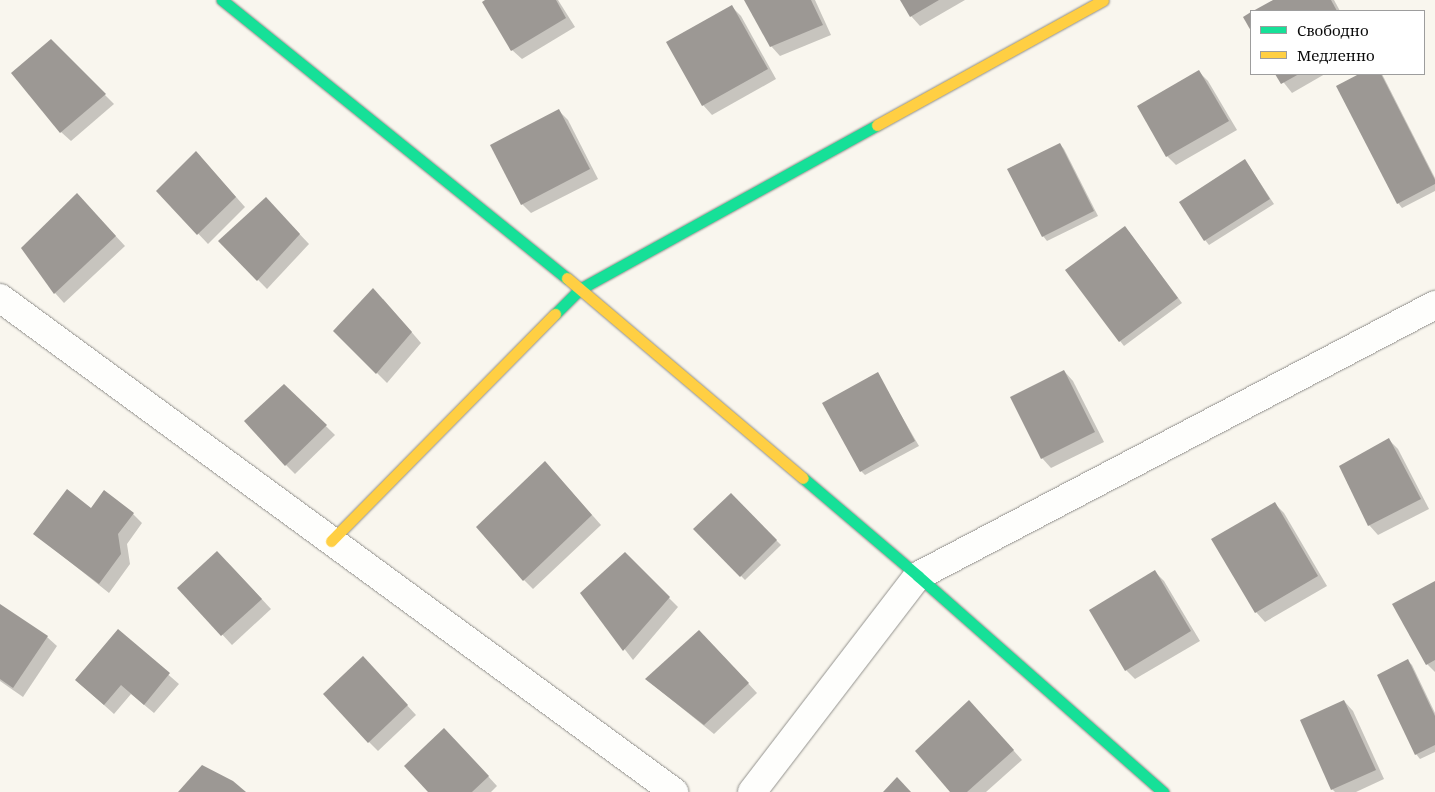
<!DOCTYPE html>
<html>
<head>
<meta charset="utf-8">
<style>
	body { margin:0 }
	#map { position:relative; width:1435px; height:792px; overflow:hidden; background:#f9f6ee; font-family:"Noto Serif",serif }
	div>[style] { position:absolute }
	.shadow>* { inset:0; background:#0003 }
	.building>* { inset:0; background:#9c9894 }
	.roads { filter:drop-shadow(0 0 1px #92918d) drop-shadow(0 0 1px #92918d) }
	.street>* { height:28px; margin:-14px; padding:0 14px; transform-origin:14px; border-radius:14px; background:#fefefc }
	.fast>* { height:11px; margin:-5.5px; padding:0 5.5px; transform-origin:5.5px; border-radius:5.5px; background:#16e098 }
	.slow>* { height:11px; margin:-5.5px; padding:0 5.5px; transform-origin:5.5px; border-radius:5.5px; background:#ffcf43 }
	span { translate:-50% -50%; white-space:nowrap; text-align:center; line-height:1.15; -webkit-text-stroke:5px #fff; paint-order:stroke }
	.legend { position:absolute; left:1250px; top:10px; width:175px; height:65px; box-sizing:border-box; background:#fff; border:1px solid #9d9d9d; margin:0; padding:6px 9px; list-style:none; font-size:15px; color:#0b0b0b }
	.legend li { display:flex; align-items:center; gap:10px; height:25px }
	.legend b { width:25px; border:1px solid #9d9d9d }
</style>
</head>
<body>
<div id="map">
	<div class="shadow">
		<div style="clip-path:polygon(487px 0,558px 0,575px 27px,522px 59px,512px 50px)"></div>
		<div style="clip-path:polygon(745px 0,815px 0,831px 35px,780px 56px,771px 46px)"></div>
		<div style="clip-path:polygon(902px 0,965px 0,920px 26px,911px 16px)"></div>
		<div style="clip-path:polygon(1275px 0,1334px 0,1340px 11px,1255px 11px)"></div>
		<div style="clip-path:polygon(732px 7px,741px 16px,776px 79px,712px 115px,703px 105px)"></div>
		<div style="clip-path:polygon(51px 41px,114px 104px,71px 141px,61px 132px)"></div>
		<div style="clip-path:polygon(1199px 72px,1208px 81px,1237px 130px,1176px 165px,1167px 156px)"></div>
		<div style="clip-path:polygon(1277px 74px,1325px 74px,1292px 93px)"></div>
		<div style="clip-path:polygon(1362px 74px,1382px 74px,1435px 178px,1435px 191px,1402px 208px,1398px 203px,1337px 86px)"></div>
		<div style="clip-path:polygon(559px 111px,568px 120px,598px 179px,531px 213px,522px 204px)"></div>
		<div style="clip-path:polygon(1060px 144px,1064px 149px,1098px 216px,1047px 241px,1043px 236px)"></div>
		<div style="clip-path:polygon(196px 152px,245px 207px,208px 244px,158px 191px)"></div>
		<div style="clip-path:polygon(1249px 166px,1274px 204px,1209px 245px,1205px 240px)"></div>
		<div style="clip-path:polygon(86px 204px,125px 246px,64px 303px,55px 293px,23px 248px)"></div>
		<div style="clip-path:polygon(275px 208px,309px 244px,267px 289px,220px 241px)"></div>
		<div style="clip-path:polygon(1129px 232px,1182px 303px,1124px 346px,1120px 341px)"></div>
		<div style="clip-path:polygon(383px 299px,421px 343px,387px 383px,335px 331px)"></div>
		<div style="clip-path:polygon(1064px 371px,1073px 381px,1104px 442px,1051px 468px,1042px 458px)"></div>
		<div style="clip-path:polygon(877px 374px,919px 446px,865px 475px,861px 471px)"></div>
		<div style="clip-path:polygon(284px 385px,335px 435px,295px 474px,286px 465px)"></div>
		<div style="clip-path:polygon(1389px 440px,1398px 449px,1429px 509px,1378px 535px,1369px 525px)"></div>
		<div style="clip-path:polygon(554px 472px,601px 525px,533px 589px,524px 580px)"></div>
		<div style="clip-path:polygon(731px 495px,781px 545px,745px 580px,695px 529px)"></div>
		<div style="clip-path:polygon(1275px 504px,1284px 513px,1327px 586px,1265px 622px,1256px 612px)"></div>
		<div style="clip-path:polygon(92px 510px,133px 514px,142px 523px,127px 544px,130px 564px,109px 593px,35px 534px)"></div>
		<div style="clip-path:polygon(625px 554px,678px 607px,633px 660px,582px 594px)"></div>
		<div style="clip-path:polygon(227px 562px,271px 609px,232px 645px,179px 588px)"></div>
		<div style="clip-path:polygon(1155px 572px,1164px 581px,1200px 641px,1135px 679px,1126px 670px)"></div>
		<div style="clip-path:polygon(1435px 582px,1435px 672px,1427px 664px)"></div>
		<div style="clip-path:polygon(0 606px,47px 637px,57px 646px,23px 697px,0 681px)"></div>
		<div style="clip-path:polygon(118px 631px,179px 684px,154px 713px,131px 694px,114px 714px,76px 680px)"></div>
		<div style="clip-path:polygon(709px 641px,757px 693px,714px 734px,646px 679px)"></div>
		<div style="clip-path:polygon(1408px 661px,1412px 665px,1435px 713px,1435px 752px,1420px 759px,1416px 754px)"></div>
		<div style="clip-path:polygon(373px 668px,416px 715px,378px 751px,369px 742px)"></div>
		<div style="clip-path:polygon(1344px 701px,1353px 711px,1384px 779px,1356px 792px,1335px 792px,1332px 789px)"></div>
		<div style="clip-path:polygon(978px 711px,1022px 760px,986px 792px,952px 792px)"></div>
		<div style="clip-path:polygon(454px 739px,497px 786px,491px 792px,430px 792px)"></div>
	</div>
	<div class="building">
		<div style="clip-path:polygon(485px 0,556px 0,566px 18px,511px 51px,482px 2px)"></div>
		<div style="clip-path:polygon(744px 0,811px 0,823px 25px,770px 47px)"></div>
		<div style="clip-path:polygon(900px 0,939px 0,910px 17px)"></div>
		<div style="clip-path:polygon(1273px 0,1331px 0,1337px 11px,1253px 11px)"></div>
		<div style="clip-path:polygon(732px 5px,768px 69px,702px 106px,666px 42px)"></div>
		<div style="clip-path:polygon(1251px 12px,1251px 31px,1243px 17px)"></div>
		<div style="clip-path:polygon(51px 39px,106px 94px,60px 133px,11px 73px)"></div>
		<div style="clip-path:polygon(1199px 70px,1229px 121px,1166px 157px,1137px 106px)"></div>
		<div style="clip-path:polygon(1275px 74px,1299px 74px,1281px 84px)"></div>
		<div style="clip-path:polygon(1359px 74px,1381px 74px,1435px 180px,1435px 184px,1397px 204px,1336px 86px)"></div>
		<div style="clip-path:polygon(559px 109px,590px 169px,521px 205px,490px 145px)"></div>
		<div style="clip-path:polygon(1060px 143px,1094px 211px,1042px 237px,1007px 169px)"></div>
		<div style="clip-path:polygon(196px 151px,236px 197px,197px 235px,156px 191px)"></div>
		<div style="clip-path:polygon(1245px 159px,1270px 199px,1204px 241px,1179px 202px)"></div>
		<div style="clip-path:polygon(77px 193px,116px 236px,54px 294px,21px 248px)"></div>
		<div style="clip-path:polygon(266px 197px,300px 234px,257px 281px,218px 241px)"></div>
		<div style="clip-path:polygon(1125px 226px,1178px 298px,1119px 342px,1065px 270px)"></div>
		<div style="clip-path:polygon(373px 288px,412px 332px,376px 374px,333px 331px)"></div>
		<div style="clip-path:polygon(1064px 370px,1095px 432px,1041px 459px,1010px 397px)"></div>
		<div style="clip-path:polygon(878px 372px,915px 441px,860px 472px,822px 403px)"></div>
		<div style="clip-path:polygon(284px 384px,327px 425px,285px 466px,244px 421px)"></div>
		<div style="clip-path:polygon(1389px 438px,1421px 499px,1368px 526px,1339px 466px)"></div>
		<div style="clip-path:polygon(545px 461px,592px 515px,523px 581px,476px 527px)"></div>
		<div style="clip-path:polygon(67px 489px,91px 508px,104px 490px,134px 513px,118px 534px,121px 554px,99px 584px,33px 534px)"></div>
		<div style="clip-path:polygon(731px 493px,777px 540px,740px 577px,693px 529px)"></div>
		<div style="clip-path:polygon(1275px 502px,1318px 576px,1255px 613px,1211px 539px)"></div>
		<div style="clip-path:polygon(217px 551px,262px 599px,221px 636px,177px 588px)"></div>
		<div style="clip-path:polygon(625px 552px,670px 597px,623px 651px,580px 593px)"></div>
		<div style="clip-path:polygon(1155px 570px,1191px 631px,1125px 671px,1089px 610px)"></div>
		<div style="clip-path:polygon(1435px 581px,1435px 660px,1426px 665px,1392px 604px)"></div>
		<div style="clip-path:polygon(0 604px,48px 636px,13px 688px,0 679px)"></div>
		<div style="clip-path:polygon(118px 629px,170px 673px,144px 705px,121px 685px,104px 705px,75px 680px)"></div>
		<div style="clip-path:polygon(699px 630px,749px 683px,704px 725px,645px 679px)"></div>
		<div style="clip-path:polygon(363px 656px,408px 705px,368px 743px,323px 694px)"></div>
		<div style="clip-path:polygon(1408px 659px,1435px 716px,1435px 745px,1415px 755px,1377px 675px)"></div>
		<div style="clip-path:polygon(969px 700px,1014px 750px,967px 792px,950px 792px,915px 751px)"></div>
		<div style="clip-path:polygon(1344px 700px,1376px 770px,1331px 790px,1300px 720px)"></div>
		<div style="clip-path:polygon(444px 728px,489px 776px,472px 792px,428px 792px,404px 766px)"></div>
		<div style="clip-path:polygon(202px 765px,233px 781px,246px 792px,178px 792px)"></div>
		<div style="clip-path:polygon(897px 777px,911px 792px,883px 792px)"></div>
	</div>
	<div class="roads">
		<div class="street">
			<div style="left:0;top:298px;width:836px;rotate:36.24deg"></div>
			<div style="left:752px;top:792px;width:272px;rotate:-52.5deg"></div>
			<div style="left:918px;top:576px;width:584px;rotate:-27.66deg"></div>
		</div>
		<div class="fast">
			<div style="left:222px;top:0;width:443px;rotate:38.9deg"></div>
			<div style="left:555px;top:314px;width:35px;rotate:-45deg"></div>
			<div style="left:580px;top:289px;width:339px;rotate:-28.9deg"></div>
			<div style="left:803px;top:478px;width:151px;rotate:40.4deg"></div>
			<div style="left:918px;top:576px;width:327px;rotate:41.4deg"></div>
		</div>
		<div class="slow">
			<div style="left:877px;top:125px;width:258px;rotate:-28.9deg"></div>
			<div style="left:567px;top:278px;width:309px;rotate:40.3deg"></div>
			<div style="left:331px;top:541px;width:319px;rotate:-45.4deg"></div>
		</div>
	</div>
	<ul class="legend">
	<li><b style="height:6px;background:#16e098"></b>Свободно</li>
	<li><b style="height:6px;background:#ffcf43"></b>Медленно</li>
	</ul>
</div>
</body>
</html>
